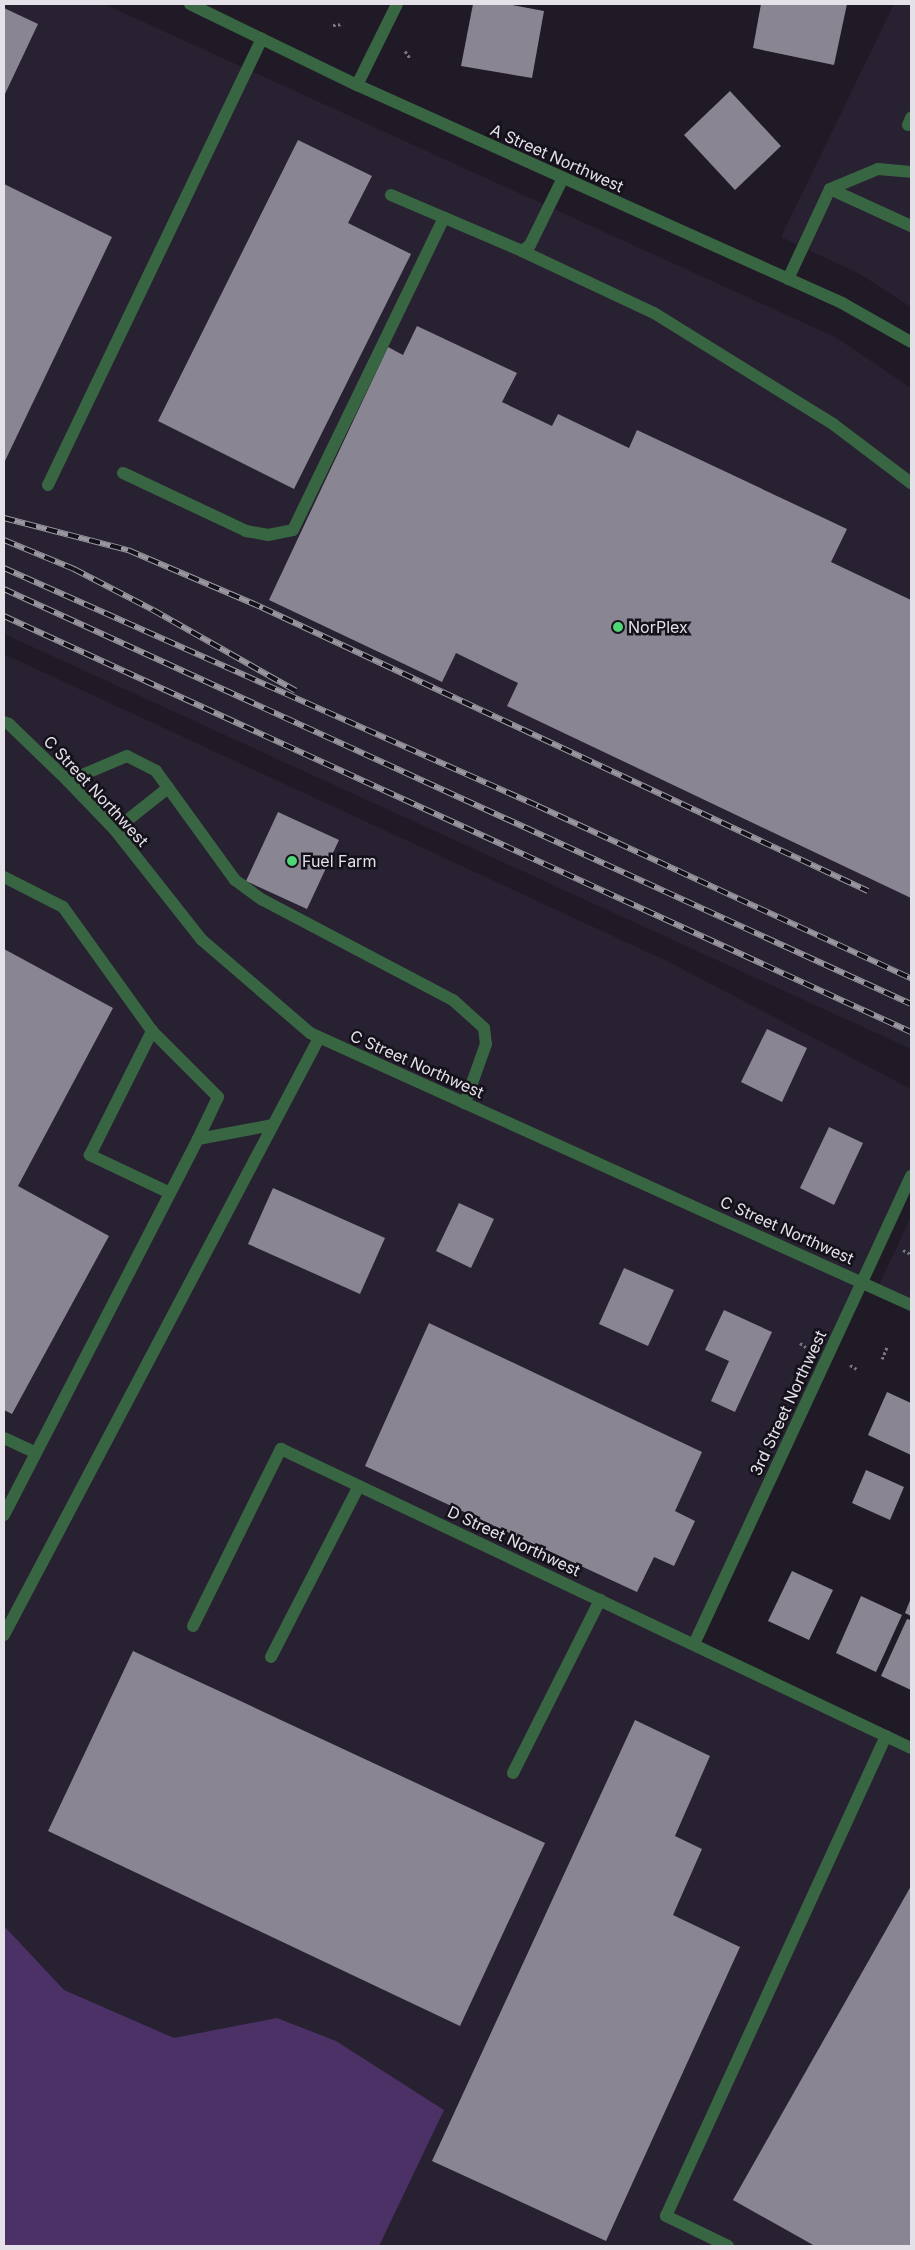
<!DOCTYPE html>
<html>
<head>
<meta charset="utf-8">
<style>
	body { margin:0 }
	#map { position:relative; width:915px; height:2250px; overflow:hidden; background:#1f1a25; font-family:Inter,sans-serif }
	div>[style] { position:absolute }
	.built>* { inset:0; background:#282131 }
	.green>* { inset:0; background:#4b3166 }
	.building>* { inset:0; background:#8a8592 }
	.path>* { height:3px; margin-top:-1.5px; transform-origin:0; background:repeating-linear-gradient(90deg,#7b7780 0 2.5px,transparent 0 5px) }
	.service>* { height:12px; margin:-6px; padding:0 6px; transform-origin:6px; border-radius:6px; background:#386642 }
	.minor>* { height:12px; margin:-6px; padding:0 6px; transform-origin:6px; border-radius:6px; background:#386642 }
	.tertiary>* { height:12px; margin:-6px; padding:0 6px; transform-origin:6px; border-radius:6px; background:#386642 }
	.rail>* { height:5.5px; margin-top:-2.75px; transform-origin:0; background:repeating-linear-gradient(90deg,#15111b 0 11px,#9a969f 0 22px); box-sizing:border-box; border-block:1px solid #9a969f }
	.dots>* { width:14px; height:14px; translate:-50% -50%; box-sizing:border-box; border:2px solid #15111b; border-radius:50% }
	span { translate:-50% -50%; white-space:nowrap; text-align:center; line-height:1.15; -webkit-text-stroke:5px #15111b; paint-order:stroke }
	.street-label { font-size:16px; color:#e4e1e8 }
	.poi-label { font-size:16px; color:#e4e1e8 }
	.left { translate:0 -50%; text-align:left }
	.frame { position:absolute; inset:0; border:5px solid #e4e1e8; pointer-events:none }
</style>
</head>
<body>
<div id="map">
	<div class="built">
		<div style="clip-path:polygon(4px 4px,104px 4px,837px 338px,911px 388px,911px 1049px,4px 634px)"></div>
		<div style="clip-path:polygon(894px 4px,911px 4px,911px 307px,860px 274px,781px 237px)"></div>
		<div style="clip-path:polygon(4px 654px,669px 962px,911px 1089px,911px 1176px,694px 1644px,911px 1748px,911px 2246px,4px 2246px)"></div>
		<div style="clip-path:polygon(911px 1217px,911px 1304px,877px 1289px)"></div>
	</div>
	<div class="green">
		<div style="clip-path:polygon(4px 1926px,64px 1990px,174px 2038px,277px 2018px,336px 2041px,444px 2110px,379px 2246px,4px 2246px)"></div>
	</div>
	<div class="building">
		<div style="clip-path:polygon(473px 4px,506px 4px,544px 11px,532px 78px,461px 66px)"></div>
		<div style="clip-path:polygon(761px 4px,847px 4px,834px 65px,753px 48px)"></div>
		<div style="clip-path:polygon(4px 8px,38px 24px,4px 96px)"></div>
		<div style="clip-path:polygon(730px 91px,781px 146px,735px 190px,684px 135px)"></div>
		<div style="clip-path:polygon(298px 140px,372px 176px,348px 223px,411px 254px,294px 489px,158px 421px)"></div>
		<div style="clip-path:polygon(4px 184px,112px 237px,4px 463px)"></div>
		<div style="clip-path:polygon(417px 326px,517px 373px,502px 402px,552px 426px,558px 414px,629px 448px,637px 430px,847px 529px,831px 562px,911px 600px,911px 898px,507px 706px,518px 683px,456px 653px,442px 682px,269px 600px,388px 347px,403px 355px)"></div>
		<div style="clip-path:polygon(278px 812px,339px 840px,307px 909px,246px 881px)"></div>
		<div style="clip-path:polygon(4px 949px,113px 1008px,18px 1186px,109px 1236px,12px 1414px,4px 1410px)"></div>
		<div style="clip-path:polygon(767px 1029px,807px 1048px,782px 1102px,741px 1082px)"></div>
		<div style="clip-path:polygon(829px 1127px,863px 1143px,834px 1205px,800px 1188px)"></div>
		<div style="clip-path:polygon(273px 1188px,385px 1238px,360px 1294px,248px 1244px)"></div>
		<div style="clip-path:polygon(459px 1203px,494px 1219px,471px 1268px,436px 1251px)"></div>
		<div style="clip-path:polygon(624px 1268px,674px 1290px,648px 1346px,599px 1324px)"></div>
		<div style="clip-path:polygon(724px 1310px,772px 1332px,735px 1412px,711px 1401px,729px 1361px,705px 1350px)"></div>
		<div style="clip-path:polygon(429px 1323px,702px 1452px,675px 1511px,695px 1521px,674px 1566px,654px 1557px,637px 1592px,365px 1466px)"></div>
		<div style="clip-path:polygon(887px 1392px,911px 1403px,911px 1455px,868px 1435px)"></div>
		<div style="clip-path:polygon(866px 1470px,904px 1487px,890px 1520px,852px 1503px)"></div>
		<div style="clip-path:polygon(792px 1571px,833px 1590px,809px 1640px,768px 1621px)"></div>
		<div style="clip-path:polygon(861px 1596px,902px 1615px,876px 1672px,836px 1653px)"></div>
		<div style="clip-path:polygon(911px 1598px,911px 1616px,905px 1613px)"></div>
		<div style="clip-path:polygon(907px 1619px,911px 1620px,911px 1690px,881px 1676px)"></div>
		<div style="clip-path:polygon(133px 1651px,545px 1843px,460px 2026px,48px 1831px)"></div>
		<div style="clip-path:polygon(635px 1720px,710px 1756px,675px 1836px,702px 1849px,673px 1915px,740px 1947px,606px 2241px,432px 2161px)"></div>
		<div style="clip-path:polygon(911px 1886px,911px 2246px,815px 2246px,733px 2200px)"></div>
	</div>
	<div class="path">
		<div style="left:333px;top:25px;width:10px;rotate:-6deg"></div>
		<div style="left:405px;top:51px;width:9px;rotate:54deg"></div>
		<div style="left:903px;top:1250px;width:9px;rotate:27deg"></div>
		<div style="left:800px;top:1343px;width:7px;rotate:34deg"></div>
		<div style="left:882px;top:1359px;width:13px;rotate:-67deg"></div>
		<div style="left:850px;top:1365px;width:8px;rotate:30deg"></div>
	</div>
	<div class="service">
		<div style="left:908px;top:125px;width:8px;rotate:-67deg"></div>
		<div style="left:830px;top:189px;width:52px;rotate:-22.6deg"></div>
		<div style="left:878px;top:169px;width:33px;rotate:5deg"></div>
		<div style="left:391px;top:195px;width:142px;rotate:23.1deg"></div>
		<div style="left:522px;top:251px;width:10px;rotate:-37deg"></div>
		<div style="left:530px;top:245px;width:75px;rotate:-63.8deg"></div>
		<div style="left:522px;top:251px;width:146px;rotate:25.2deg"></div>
		<div style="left:654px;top:313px;width:211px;rotate:31.8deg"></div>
		<div style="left:833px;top:424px;width:98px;rotate:37.1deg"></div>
		<div style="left:788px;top:279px;width:99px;rotate:-65deg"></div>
		<div style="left:830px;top:189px;width:89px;rotate:24.6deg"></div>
		<div style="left:123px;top:473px;width:136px;rotate:25.2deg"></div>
		<div style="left:246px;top:531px;width:22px;rotate:10deg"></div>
		<div style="left:268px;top:535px;width:25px;rotate:-11deg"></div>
		<div style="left:293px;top:530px;width:347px;rotate:-64.2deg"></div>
		<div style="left:48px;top:485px;width:495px;rotate:-64.4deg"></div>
		<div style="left:68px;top:781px;width:64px;rotate:-23deg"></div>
		<div style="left:127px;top:756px;width:33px;rotate:27deg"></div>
		<div style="left:156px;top:771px;width:135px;rotate:54.1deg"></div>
		<div style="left:235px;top:880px;width:34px;rotate:36deg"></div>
		<div style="left:263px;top:900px;width:215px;rotate:27.8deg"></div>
		<div style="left:453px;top:1000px;width:42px;rotate:42.1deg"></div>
		<div style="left:484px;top:1028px;width:16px;rotate:83deg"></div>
		<div style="left:486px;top:1044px;width:63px;rotate:109.6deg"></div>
		<div style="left:115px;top:830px;width:68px;rotate:-38.4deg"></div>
		<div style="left:4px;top:877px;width:66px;rotate:27deg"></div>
		<div style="left:63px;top:907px;width:153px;rotate:54.3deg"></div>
		<div style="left:170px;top:1193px;width:89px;rotate:-154.6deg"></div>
		<div style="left:90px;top:1155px;width:139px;rotate:-63.4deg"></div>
		<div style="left:152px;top:1031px;width:93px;rotate:45deg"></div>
		<div style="left:218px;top:1097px;width:47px;rotate:115.5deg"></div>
		<div style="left:4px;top:1438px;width:35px;rotate:25deg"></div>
		<div style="left:4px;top:1515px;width:423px;rotate:-62.7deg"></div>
		<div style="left:198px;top:1139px;width:76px;rotate:-10.6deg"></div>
		<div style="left:4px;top:1635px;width:675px;rotate:-62.18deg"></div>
		<div style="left:271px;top:1657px;width:192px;rotate:-62.8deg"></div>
		<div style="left:513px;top:1773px;width:194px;rotate:-63.3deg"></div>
		<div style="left:728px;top:2246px;width:69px;rotate:-154.2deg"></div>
		<div style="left:666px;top:2216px;width:528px;rotate:-65.38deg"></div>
	</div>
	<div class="minor">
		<div style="left:357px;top:85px;width:90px;rotate:-63.7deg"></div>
		<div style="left:193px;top:1626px;width:198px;rotate:-63.6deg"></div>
		<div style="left:281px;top:1449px;width:697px;rotate:25.39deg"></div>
		<div style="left:694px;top:1644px;width:399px;rotate:-65.1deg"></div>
	</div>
	<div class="tertiary">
		<div style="left:190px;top:4px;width:186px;rotate:25.9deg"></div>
		<div style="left:357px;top:85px;width:532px;rotate:24.2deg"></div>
		<div style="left:842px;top:303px;width:79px;rotate:29.5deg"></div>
		<div style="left:4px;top:722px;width:5px;rotate:22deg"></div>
		<div style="left:9px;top:724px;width:82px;rotate:44deg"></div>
		<div style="left:68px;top:781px;width:68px;rotate:46.2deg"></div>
		<div style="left:115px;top:830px;width:140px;rotate:51.7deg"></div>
		<div style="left:202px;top:940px;width:143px;rotate:40.7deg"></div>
		<div style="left:310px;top:1033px;width:660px;rotate:24.35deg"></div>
		<div style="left:862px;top:1282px;width:117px;rotate:-65.2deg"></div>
	</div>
	<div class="rail">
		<div style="left:4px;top:518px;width:128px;rotate:14.5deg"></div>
		<div style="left:128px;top:550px;width:147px;rotate:23.2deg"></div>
		<div style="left:263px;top:608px;width:668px;rotate:25.07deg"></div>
		<div style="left:4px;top:540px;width:76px;rotate:22.5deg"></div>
		<div style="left:74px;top:569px;width:89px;rotate:27.4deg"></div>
		<div style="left:153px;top:610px;width:164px;rotate:29.5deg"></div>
		<div style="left:4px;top:568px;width:585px;rotate:24.02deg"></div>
		<div style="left:538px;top:806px;width:411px;rotate:24.8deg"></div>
		<div style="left:4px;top:589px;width:997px;rotate:24.59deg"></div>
		<div style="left:4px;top:616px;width:998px;rotate:24.64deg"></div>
	</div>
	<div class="dots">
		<div style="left:618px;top:627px;background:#4fd675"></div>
		<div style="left:292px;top:861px;background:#4fd675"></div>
	</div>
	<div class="street-label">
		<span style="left:557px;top:158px;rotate:24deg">A Street Northwest</span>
		<span style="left:96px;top:791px;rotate:47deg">C Street Northwest</span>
		<span style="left:417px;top:1064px;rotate:24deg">C Street Northwest</span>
		<span style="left:787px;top:1230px;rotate:24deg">C Street Northwest</span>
		<span style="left:788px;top:1403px;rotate:-65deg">3rd Street Northwest</span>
		<span style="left:514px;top:1541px;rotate:25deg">D Street Northwest</span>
	</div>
	<div class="poi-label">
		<span class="left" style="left:628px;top:627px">NorPlex</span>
		<span class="left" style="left:302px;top:861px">Fuel Farm</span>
	</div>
	<div class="frame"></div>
</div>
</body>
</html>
